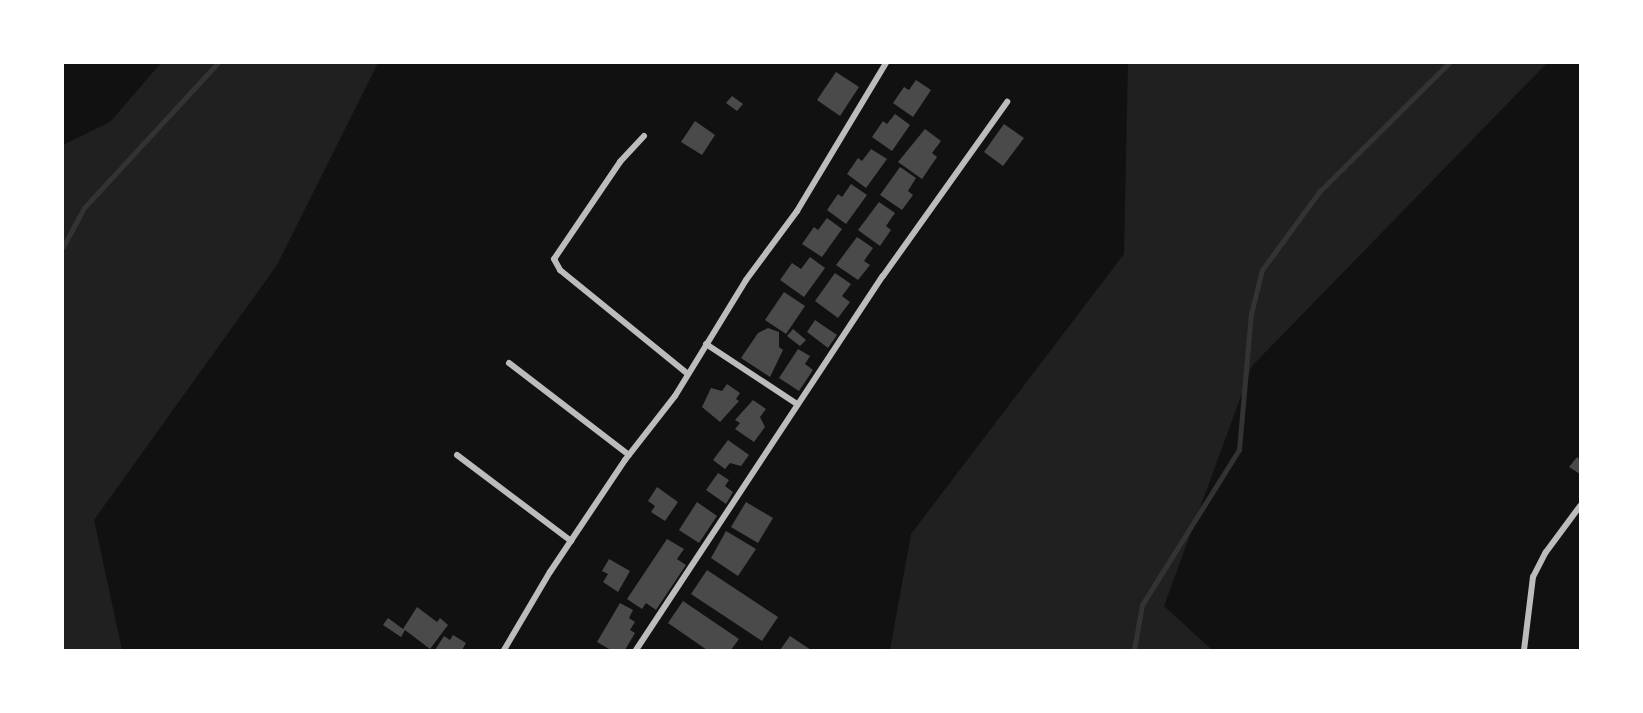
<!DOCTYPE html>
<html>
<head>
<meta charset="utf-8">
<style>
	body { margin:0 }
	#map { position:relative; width:1643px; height:713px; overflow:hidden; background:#111; font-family:Jost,sans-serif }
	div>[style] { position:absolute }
	.green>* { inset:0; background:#202020 }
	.stream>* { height:4.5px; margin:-2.25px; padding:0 2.25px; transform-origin:2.25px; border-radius:2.25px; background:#333 }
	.building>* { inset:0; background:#4a4a4a }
	.minor>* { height:6px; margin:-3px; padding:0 3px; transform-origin:3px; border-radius:3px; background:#bcbcbc }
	span { translate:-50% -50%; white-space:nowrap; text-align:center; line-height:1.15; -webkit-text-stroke:5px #fff; paint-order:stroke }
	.frame { position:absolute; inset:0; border:64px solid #fff; pointer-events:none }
</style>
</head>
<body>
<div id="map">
	<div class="green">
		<div style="clip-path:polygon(161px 63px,378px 63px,277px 265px,94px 520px,122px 650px,63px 650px,63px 145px,110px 122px)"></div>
		<div style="clip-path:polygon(1128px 63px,1547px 63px,1252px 366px,1164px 606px,1212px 650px,890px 650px,911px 534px,1124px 254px)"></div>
	</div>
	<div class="stream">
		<div style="left:63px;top:247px;width:44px;rotate:-61.7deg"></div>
		<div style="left:84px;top:208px;width:197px;rotate:-47.3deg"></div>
		<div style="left:1134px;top:650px;width:46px;rotate:-79.9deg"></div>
		<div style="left:1142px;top:605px;width:183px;rotate:-58deg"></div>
		<div style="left:1239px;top:450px;width:137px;rotate:-85deg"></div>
		<div style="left:1251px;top:314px;width:45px;rotate:-76deg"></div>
		<div style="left:1262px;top:270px;width:97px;rotate:-53.8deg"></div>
		<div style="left:1319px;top:192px;width:183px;rotate:-44.8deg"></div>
	</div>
	<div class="building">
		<div style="clip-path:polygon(836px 72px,859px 87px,840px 116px,817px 100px)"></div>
		<div style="clip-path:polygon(916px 80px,931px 90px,913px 117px,893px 103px,904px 87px,909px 90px)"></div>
		<div style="clip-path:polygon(732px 96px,743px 104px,737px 111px,726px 103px)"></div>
		<div style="clip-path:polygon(895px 114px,910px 125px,892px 151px,872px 137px,883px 121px,887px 124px)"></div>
		<div style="clip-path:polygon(695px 121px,715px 135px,702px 155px,681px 142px)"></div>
		<div style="clip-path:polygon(1004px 124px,1024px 138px,1003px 166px,984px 152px)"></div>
		<div style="clip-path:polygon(925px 129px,941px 141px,932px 153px,937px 157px,922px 179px,898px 162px)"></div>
		<div style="clip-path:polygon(871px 149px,887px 159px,866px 188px,847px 174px,858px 158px,862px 161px)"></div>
		<div style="clip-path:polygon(900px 167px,916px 178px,908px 191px,913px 195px,902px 210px,880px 195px)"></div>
		<div style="clip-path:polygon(851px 184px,867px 195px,846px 224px,827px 210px,838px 194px,842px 197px)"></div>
		<div style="clip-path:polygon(879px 202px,895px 213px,886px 226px,891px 230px,880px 246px,858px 230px)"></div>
		<div style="clip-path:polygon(827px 218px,842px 229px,822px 257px,802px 244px,814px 227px,818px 230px)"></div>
		<div style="clip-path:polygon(857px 237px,873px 248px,864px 261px,870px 265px,858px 280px,836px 265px)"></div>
		<div style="clip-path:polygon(810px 257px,825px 268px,804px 297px,780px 280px,792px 263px,801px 269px)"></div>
		<div style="clip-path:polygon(835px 273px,851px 284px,842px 296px,850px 302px,838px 318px,815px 301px)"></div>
		<div style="clip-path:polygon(784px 292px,805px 306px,786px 334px,765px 320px)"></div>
		<div style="clip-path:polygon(815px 320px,837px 335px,828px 348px,807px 332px)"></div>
		<div style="clip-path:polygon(768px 328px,779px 332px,779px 347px,783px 350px,770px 377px,741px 358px,758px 333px)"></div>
		<div style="clip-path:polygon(793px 329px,806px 340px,800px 346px,787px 336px)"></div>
		<div style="clip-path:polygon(798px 349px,810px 356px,805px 364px,813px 370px,799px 391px,779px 378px)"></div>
		<div style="clip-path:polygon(727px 384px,740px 393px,736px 399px,739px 401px,720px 422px,702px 407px,711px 388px,722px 391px)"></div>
		<div style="clip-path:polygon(753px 400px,766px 409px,760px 417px,765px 427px,754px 442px,735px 429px,740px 423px,735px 420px)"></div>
		<div style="clip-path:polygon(728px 440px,749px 455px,741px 466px,730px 463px,725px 469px,713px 460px)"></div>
		<div style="clip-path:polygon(1577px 457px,1580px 460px,1580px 474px,1569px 467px)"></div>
		<div style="clip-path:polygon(718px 473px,729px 480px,725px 486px,733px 492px,726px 504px,706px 490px)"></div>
		<div style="clip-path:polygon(657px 487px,678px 502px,665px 521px,651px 512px,655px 506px,648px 501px)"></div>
		<div style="clip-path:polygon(697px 502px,717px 516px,699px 543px,679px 530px)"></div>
		<div style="clip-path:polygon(746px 502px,773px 518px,758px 543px,731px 527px)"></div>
		<div style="clip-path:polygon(726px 531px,756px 549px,738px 576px,711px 558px)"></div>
		<div style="clip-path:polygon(667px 539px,684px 549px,677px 559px,686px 565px,656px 610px,646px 603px,642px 609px,627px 599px)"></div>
		<div style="clip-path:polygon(609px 559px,630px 571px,618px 592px,603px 582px,608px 574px,602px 571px)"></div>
		<div style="clip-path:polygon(707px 570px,778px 617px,762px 641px,691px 594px)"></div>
		<div style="clip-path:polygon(683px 601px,739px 639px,731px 650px,707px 650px,668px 623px)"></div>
		<div style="clip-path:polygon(620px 603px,633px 610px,629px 618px,635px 622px,630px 630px,635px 633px,625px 650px,611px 650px,597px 642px)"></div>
		<div style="clip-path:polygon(417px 607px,437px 622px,440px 618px,448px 625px,430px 649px,405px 630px,401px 637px,383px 625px,388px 618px,403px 629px)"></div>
		<div style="clip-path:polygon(453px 635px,466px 643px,462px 650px,435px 650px,444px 636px,450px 640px)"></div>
		<div style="clip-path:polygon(790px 636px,811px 650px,780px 650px)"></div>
	</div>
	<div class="minor">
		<div style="left:644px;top:136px;width:35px;rotate:133deg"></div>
		<div style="left:620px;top:162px;width:117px;rotate:124.2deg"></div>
		<div style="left:554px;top:259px;width:13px;rotate:61deg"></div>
		<div style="left:560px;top:270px;width:165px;rotate:39.1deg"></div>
		<div style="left:706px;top:344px;width:109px;rotate:33.4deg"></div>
		<div style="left:509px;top:363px;width:151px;rotate:37.5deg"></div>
		<div style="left:457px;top:455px;width:143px;rotate:37deg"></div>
		<div style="left:504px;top:650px;width:91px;rotate:-59.5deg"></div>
		<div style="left:550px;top:572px;width:135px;rotate:-56.2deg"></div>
		<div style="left:625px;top:460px;width:81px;rotate:-52deg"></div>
		<div style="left:675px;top:396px;width:136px;rotate:-58.5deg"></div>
		<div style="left:746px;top:280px;width:86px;rotate:-53.5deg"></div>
		<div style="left:797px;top:211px;width:173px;rotate:-59deg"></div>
		<div style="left:636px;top:650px;width:448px;rotate:-56.6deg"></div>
		<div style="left:883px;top:276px;width:214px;rotate:-54.5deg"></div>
		<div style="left:1524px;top:650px;width:74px;rotate:-83deg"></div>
		<div style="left:1533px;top:577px;width:28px;rotate:-63deg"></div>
		<div style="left:1546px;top:552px;width:57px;rotate:-53.5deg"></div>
	</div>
	<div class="frame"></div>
</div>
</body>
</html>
